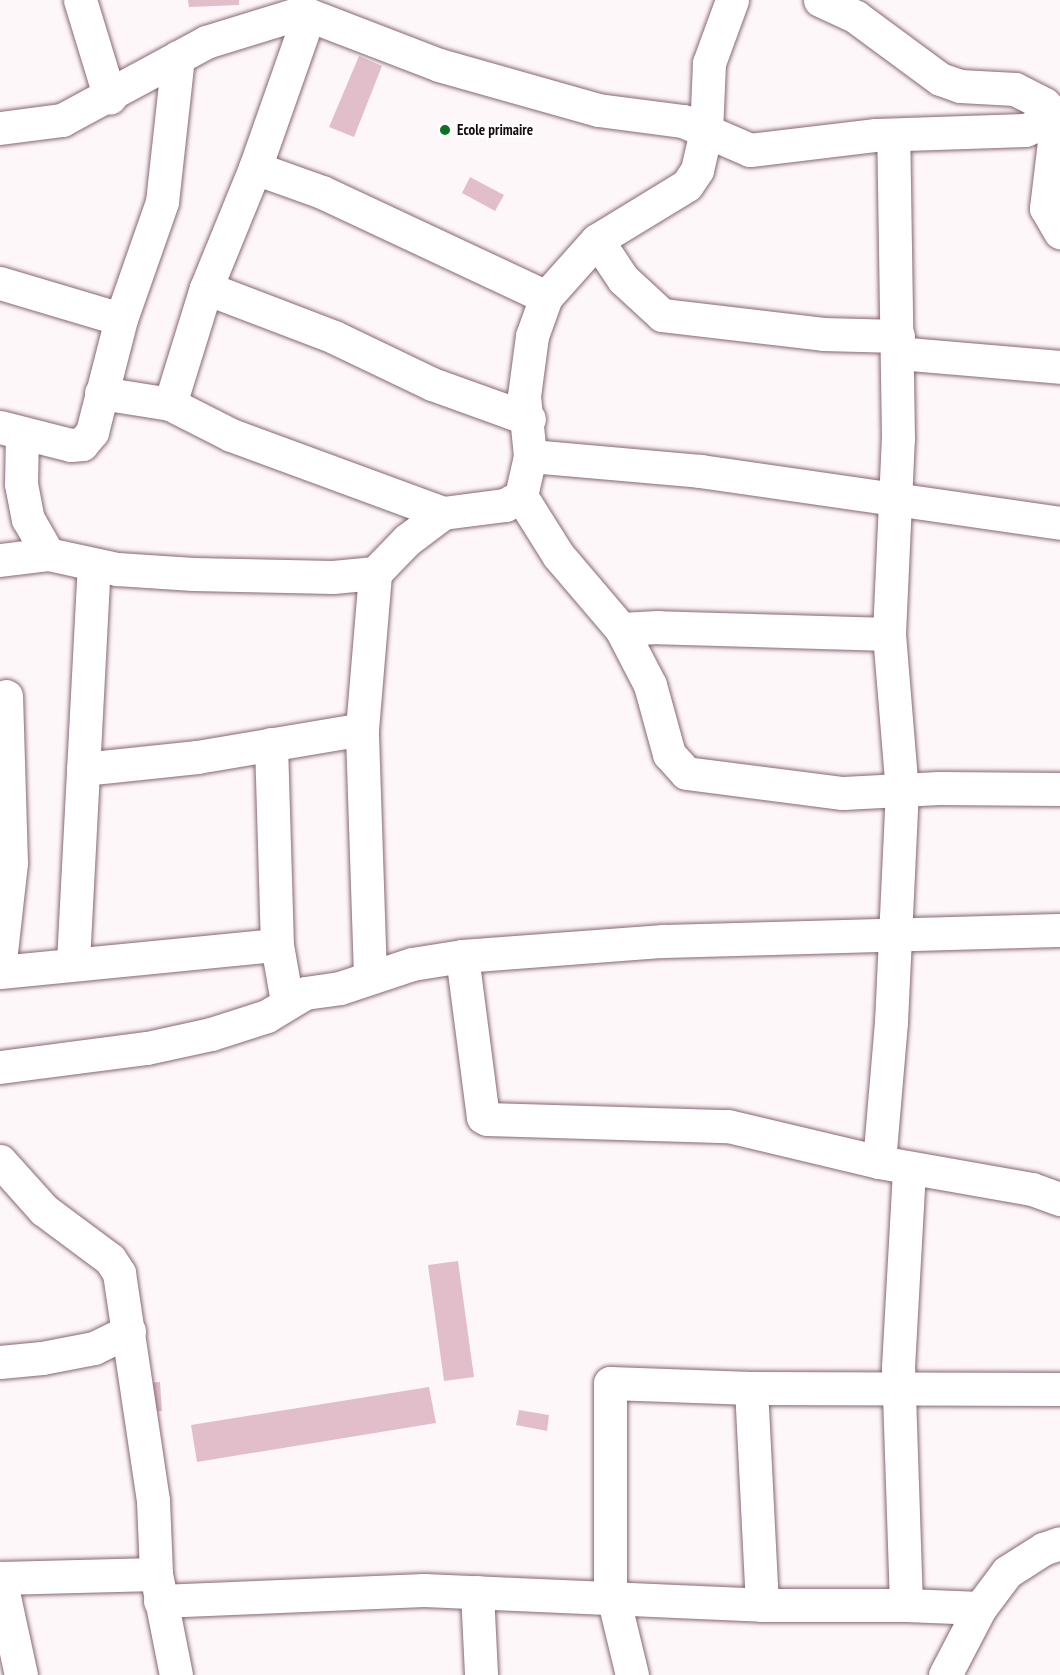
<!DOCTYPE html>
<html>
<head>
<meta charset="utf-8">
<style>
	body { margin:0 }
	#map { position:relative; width:1060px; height:1675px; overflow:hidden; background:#fef7f9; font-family:"PT Sans Narrow",sans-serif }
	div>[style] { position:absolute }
	.building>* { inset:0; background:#e2becb }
	.roads { filter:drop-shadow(0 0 2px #876772) drop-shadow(0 0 2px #876772) }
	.street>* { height:33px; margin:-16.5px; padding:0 16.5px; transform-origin:16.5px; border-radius:16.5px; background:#fff }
	.dots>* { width:16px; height:16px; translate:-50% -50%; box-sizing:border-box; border:3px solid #fff; border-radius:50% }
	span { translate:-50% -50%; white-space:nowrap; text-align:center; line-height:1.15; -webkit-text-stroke:4.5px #fff; paint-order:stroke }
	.poi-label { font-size:15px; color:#160b0f; font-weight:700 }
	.left { translate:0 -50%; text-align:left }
</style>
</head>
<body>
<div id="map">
	<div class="building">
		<div style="clip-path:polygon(188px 0,239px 0,239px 5px,189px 7px)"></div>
		<div style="clip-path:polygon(359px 56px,382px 66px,354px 137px,329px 127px)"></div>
		<div style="clip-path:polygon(470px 177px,504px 195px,495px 211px,462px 193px)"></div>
		<div style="clip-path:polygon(458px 1261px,474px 1377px,444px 1381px,428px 1265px)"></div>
		<div style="clip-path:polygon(160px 1382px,162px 1411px,145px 1412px,143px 1383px)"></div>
		<div style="clip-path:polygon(429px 1387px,436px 1423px,197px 1462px,191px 1425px)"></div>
		<div style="clip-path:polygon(519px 1410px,549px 1415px,547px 1431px,516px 1425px)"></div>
	</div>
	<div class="roads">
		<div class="street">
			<div style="left:80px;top:0;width:102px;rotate:73deg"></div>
			<div style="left:820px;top:0;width:40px;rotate:25deg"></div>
			<div style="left:856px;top:17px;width:104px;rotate:36.4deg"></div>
			<div style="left:940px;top:79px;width:21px;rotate:19deg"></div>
			<div style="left:960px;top:86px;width:55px;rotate:3.1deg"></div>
			<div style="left:1015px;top:89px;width:33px;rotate:27deg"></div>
			<div style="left:1044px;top:104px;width:18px;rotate:45deg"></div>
			<div style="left:1057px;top:117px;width:92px;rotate:96.9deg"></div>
			<div style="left:1046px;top:208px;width:28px;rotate:60deg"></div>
			<div style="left:0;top:128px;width:63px;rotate:-7.4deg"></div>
			<div style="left:62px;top:120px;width:164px;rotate:-28.4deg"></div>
			<div style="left:206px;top:42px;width:95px;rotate:-17.1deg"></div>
			<div style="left:297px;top:14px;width:12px;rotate:5deg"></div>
			<div style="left:309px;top:15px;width:139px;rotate:21deg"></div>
			<div style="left:439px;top:65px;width:165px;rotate:15.8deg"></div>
			<div style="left:598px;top:110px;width:86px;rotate:7.4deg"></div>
			<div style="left:683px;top:121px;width:73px;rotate:23.4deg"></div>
			<div style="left:750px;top:150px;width:127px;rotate:-6.8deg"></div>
			<div style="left:876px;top:135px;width:149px;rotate:-1.9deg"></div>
			<div style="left:1025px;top:130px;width:38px;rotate:-22deg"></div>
			<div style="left:255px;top:168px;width:71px;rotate:19.7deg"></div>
			<div style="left:322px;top:192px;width:247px;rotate:25.1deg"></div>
			<div style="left:597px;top:240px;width:47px;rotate:56.3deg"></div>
			<div style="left:623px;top:279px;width:53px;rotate:42.7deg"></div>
			<div style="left:662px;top:315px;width:162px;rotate:6.7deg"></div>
			<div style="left:823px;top:334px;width:75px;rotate:1.5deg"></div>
			<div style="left:0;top:283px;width:126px;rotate:16.6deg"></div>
			<div style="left:206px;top:288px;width:137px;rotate:20.9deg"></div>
			<div style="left:334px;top:337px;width:109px;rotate:25.6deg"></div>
			<div style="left:432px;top:384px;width:103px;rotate:19.8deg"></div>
			<div style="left:898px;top:353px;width:163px;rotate:4.9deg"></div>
			<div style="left:101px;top:393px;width:70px;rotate:9.1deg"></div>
			<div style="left:170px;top:404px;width:121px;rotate:-72.8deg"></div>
			<div style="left:206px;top:288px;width:130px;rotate:-67.8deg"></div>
			<div style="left:255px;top:168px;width:162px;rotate:-70.6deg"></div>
			<div style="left:170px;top:404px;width:68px;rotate:26.9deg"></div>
			<div style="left:231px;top:435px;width:226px;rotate:20.2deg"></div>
			<div style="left:0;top:427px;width:73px;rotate:14.2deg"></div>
			<div style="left:71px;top:445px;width:11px;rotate:-5deg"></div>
			<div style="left:82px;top:444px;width:16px;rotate:-50deg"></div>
			<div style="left:92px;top:432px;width:117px;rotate:-75.6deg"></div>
			<div style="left:121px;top:319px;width:124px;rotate:-70.7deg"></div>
			<div style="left:162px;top:202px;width:146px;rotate:-83.7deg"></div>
			<div style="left:22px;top:433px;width:51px;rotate:91.1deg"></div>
			<div style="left:21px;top:484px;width:36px;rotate:79deg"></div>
			<div style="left:28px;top:519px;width:40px;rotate:60.3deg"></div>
			<div style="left:530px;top:456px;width:171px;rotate:5deg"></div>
			<div style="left:700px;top:471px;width:364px;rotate:8.2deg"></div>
			<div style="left:521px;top:496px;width:70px;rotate:57.9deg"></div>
			<div style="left:558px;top:555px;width:97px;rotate:49.6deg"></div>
			<div style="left:0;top:560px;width:48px;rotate:-7.1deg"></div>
			<div style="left:48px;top:554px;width:71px;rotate:12.3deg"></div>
			<div style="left:117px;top:569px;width:76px;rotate:3.8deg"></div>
			<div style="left:193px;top:574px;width:140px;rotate:1.2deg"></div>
			<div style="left:333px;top:577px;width:42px;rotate:-5.4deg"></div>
			<div style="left:889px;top:634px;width:231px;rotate:-178.3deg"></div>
			<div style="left:658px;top:627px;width:37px;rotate:177deg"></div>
			<div style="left:621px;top:629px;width:63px;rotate:62.6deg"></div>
			<div style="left:650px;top:685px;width:72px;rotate:74.6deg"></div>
			<div style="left:669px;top:754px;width:25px;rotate:48deg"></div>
			<div style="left:686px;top:773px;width:158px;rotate:7.3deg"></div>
			<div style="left:843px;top:793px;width:96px;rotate:-3deg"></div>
			<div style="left:939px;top:788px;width:121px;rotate:0.5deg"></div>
			<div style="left:271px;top:744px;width:201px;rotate:88.3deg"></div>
			<div style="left:83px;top:769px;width:115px;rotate:-6deg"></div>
			<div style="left:197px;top:757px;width:167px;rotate:-9.6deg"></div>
			<div style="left:462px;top:956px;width:162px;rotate:82.6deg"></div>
			<div style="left:483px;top:1117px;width:4px;rotate:27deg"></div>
			<div style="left:487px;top:1119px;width:241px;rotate:1.7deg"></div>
			<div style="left:728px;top:1126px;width:155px;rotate:13.4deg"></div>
			<div style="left:879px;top:1162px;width:155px;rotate:10deg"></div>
			<div style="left:1032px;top:1189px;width:30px;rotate:20deg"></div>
			<div style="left:0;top:961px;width:99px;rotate:-83.6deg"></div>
			<div style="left:11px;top:863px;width:167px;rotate:-91.7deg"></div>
			<div style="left:73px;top:962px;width:397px;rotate:-87deg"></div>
			<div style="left:0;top:972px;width:278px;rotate:-5.6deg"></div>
			<div style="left:277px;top:945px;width:58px;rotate:80deg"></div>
			<div style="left:370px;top:976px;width:247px;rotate:-91.9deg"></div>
			<div style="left:362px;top:729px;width:157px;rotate:-85.2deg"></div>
			<div style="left:375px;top:573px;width:46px;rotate:-45.9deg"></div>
			<div style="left:407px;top:540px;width:45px;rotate:-36.9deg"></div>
			<div style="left:443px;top:513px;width:63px;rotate:-7.4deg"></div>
			<div style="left:505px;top:505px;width:18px;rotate:-29deg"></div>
			<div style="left:521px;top:496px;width:41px;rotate:-77.3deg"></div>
			<div style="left:530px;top:456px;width:60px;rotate:-95.7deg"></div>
			<div style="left:524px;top:396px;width:61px;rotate:-82.4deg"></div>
			<div style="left:532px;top:336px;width:41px;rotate:-70.3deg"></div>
			<div style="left:546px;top:297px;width:76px;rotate:-48.2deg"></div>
			<div style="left:597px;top:240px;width:105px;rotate:-31.4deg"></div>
			<div style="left:687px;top:185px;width:18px;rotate:-56deg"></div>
			<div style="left:697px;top:170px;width:39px;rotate:-77deg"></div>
			<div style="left:706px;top:132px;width:69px;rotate:-87.5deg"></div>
			<div style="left:709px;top:63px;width:67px;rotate:-69.9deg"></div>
			<div style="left:0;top:1067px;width:148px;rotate:-7.4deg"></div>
			<div style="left:147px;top:1048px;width:66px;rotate:-12.3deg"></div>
			<div style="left:211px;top:1034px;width:59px;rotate:-17.8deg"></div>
			<div style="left:267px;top:1016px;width:44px;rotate:-31.2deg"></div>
			<div style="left:305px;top:993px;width:35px;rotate:-8deg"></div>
			<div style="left:340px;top:988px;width:76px;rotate:-18.4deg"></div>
			<div style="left:412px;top:964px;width:51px;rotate:-9.1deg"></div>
			<div style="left:462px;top:956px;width:202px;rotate:-4.3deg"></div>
			<div style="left:663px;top:941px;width:397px;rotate:-1.6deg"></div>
			<div style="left:0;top:1161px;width:66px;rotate:48.1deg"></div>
			<div style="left:44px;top:1210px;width:82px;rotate:36.6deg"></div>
			<div style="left:110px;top:1259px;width:17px;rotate:57deg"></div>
			<div style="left:119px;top:1273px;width:231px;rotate:81.5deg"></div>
			<div style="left:153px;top:1501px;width:73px;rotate:87.6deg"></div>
			<div style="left:156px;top:1574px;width:103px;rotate:78.8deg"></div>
			<div style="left:879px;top:1162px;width:141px;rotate:-85.1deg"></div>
			<div style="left:891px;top:1022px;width:230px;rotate:-87.3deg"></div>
			<div style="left:902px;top:792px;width:159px;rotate:-94.7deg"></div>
			<div style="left:889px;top:634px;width:195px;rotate:-87.4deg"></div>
			<div style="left:898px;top:439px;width:304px;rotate:-90.9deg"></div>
			<div style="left:0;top:1362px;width:42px;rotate:-5.4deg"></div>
			<div style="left:42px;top:1358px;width:53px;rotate:-10.9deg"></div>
			<div style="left:94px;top:1348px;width:39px;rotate:-26deg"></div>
			<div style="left:751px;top:1388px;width:217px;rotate:87.1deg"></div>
			<div style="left:0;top:1578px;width:156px;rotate:-1.5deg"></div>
			<div style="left:0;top:1578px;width:99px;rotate:77.8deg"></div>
			<div style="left:477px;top:1592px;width:83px;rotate:87.2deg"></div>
			<div style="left:160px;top:1601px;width:264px;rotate:-2.4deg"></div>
			<div style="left:424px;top:1590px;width:338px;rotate:2.5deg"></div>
			<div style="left:762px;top:1605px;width:144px"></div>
			<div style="left:906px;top:1605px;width:238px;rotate:-91.9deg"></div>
			<div style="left:898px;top:1367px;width:198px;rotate:-86.8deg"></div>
			<div style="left:906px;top:1605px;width:74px;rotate:2.3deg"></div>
			<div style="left:632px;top:1675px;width:94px;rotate:-103.6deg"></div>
			<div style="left:610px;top:1584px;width:201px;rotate:-90deg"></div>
			<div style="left:610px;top:1383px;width:141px;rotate:2deg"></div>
			<div style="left:751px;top:1388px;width:309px;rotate:0.2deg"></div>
			<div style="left:945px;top:1675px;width:76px;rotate:-62.4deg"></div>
			<div style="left:980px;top:1608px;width:45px;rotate:-53.1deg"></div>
			<div style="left:1007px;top:1572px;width:43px;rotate:-32.6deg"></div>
			<div style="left:1043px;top:1549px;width:18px;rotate:-19deg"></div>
		</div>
	</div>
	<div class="dots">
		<div style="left:445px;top:130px;background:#0c7121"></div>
	</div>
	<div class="poi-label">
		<span class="left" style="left:457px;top:130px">Ecole primaire</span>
	</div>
</div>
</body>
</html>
